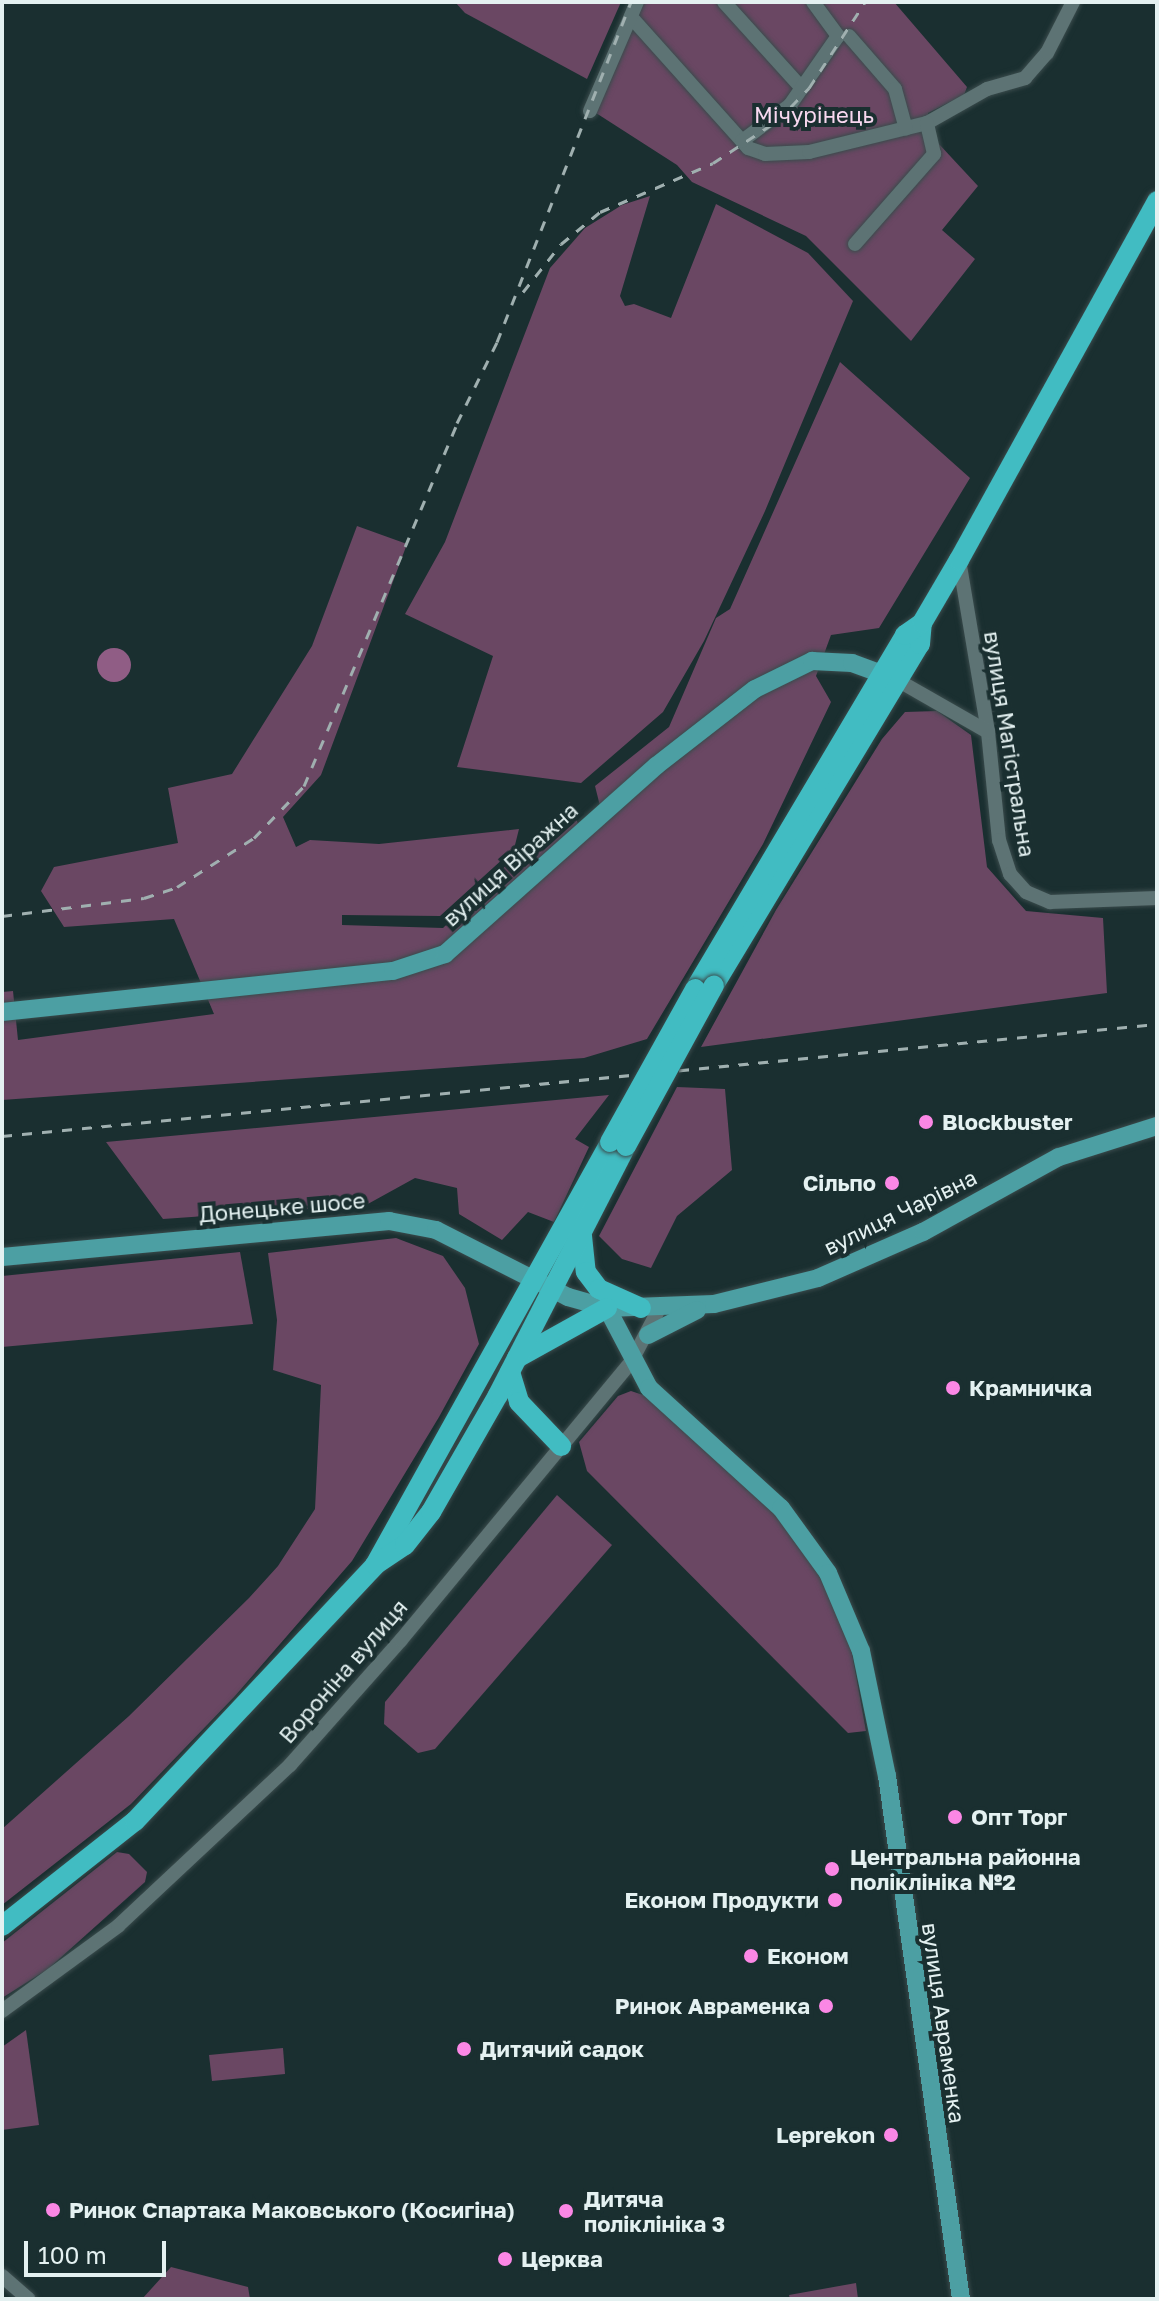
<!DOCTYPE html>
<html>
<head>
<meta charset="utf-8">
<style>
	body { margin:0 }
	#map { position:relative; width:1159px; height:2301px; overflow:hidden; background:#1a2f30; font-family:"Golos Text",sans-serif }
	div>[style] { position:absolute }
	.green>* { inset:0; background:#6a4763 }
	.water>* { inset:0; background:#905d85 }
	.round { border-radius:50% }
	.roads { filter:drop-shadow(0 0 2px #3a4b4c) drop-shadow(0 0 2px #3a4b4c) }
	.minor>* { height:14px; margin:-7px; padding:0 7px; transform-origin:7px; border-radius:7px; background:#5d7374 }
	.major>* { height:18px; margin:-9px; padding:0 9px; transform-origin:9px; border-radius:9px; background:#4c9fa3 }
	.highway>* { height:20px; margin:-10px; padding:0 10px; transform-origin:10px; border-radius:10px; background:#41bcc2 }
	.rail>* { height:3px; margin-top:-1.5px; transform-origin:0; background:repeating-linear-gradient(90deg,#a0b0b0 0 10px,transparent 0 20px) }
	.bridges { filter:drop-shadow(0 0 2px #3a4b4c) drop-shadow(0 0 2px #3a4b4c) }
	.highway-bridge>* { height:20px; margin:-10px; padding:0 10px; transform-origin:10px; border-radius:10px; background:#41bcc2 }
	.dots>* { width:22px; height:22px; translate:-50% -50%; box-sizing:border-box; border:4px solid #1a2f30; border-radius:50% }
	span { translate:-50% -50%; white-space:nowrap; text-align:center; line-height:1.15; -webkit-text-stroke:8px #1a2f30; paint-order:stroke }
	.park-label { font-size:22px; color:#f8d8f0 }
	.street-label { font-size:22px; color:#e4f1f1 }
	.poi-label { font-size:22px; color:#e4f1f1; font-weight:700 }
	.left { translate:0 -50%; text-align:left }
	.right { translate:-100% -50%; text-align:right }
	.frame { position:absolute; inset:0; border:4px solid #e4f1f1; pointer-events:none }
	.scale { position:absolute; left:24px; top:2241px; width:142px; height:36px; box-sizing:border-box; border:4px solid #e4f1f1; border-top:0; padding-left:10px; font-size:24px; line-height:28px; white-space:nowrap; color:#e4f1f1; -webkit-text-stroke:6px #1a2f30; paint-order:stroke }
</style>
</head>
<body>
<div id="map">
	<div class="green">
		<div style="clip-path:polygon(455px 2px,621px 2px,587px 79px,465px 13px)"></div>
		<div style="clip-path:polygon(640px 2px,894px 2px,967px 87px,964px 95px,928px 113px,938px 143px,978px 186px,942px 230px,975px 259px,911px 341px,806px 236px,692px 182px,677px 165px,596px 113px)"></div>
		<div style="clip-path:polygon(650px 196px,620px 296px,625px 306px,634px 304px,671px 318px,716px 204px,808px 253px,853px 301px,765px 511px,704px 641px,663px 712px,581px 783px,457px 767px,493px 656px,405px 614px,445px 542px,550px 268px,585px 228px,622px 205px)"></div>
		<div style="clip-path:polygon(840px 362px,970px 478px,879px 628px,831px 635px,816px 676px,831px 702px,763px 844px,647px 1039px,584px 1058px,2px 1100px,2px 992px,13px 991px,18px 1040px,214px 1014px,174px 919px,64px 927px,41px 891px,54px 867px,178px 843px,168px 788px,232px 774px,312px 646px,357px 526px,407px 544px,321px 775px,283px 817px,296px 847px,310px 840px,379px 844px,519px 829px,514px 849px,440px 916px,342px 915px,342px 925px,443px 928px,570px 802px,581px 832px,602px 814px,595px 786px,669px 727px,716px 618px,730px 609px)"></div>
		<div style="clip-path:polygon(937px 711px,971px 735px,987px 867px,1026px 911px,1103px 918px,1107px 993px,701px 1047px,776px 910px,882px 739px,905px 712px)"></div>
		<div style="clip-path:polygon(677px 1087px,725px 1089px,732px 1170px,677px 1216px,651px 1268px,622px 1259px,599px 1236px)"></div>
		<div style="clip-path:polygon(609px 1095px,575px 1139px,589px 1147px,554px 1222px,528px 1212px,502px 1240px,459px 1214px,457px 1188px,415px 1178px,366px 1205px,163px 1219px,106px 1142px)"></div>
		<div style="clip-path:polygon(396px 1238px,443px 1256px,465px 1288px,479px 1344px,439px 1417px,352px 1561px,235px 1696px,131px 1804px,2px 1905px,2px 1829px,129px 1716px,249px 1598px,278px 1566px,315px 1509px,321px 1385px,273px 1370px,277px 1320px,268px 1253px)"></div>
		<div style="clip-path:polygon(240px 1252px,253px 1324px,2px 1347px,2px 1276px)"></div>
		<div style="clip-path:polygon(631px 1391px,649px 1397px,779px 1515px,827px 1588px,851px 1648px,866px 1731px,848px 1733px,587px 1471px,579px 1442px,618px 1396px)"></div>
		<div style="clip-path:polygon(557px 1495px,612px 1545px,435px 1749px,418px 1753px,384px 1724px,385px 1702px)"></div>
		<div style="clip-path:polygon(117px 1852px,129px 1854px,147px 1872px,145px 1882px,48px 1969px,2px 1998px,2px 1943px)"></div>
		<div style="clip-path:polygon(26px 2030px,39px 2125px,2px 2130px,2px 2047px)"></div>
		<div style="clip-path:polygon(283px 2048px,285px 2074px,212px 2081px,209px 2055px)"></div>
		<div style="clip-path:polygon(171px 2267px,248px 2287px,250px 2299px,142px 2299px)"></div>
		<div style="clip-path:polygon(856px 2283px,858px 2299px,790px 2299px,789px 2295px)"></div>
	</div>
	<div class="water">
		<div class="round" style="left:97px;top:648px;width:34px;height:34px"></div>
	</div>
	<div class="roads">
		<div class="minor">
			<div style="left:724px;top:2px;width:113px;rotate:47.9deg"></div>
			<div style="left:631px;top:17px;width:176px;rotate:48.2deg"></div>
			<div style="left:748px;top:148px;width:18px;rotate:19deg"></div>
			<div style="left:765px;top:154px;width:44px;rotate:-2.6deg"></div>
			<div style="left:809px;top:152px;width:122px;rotate:-13.8deg"></div>
			<div style="left:927px;top:123px;width:69px;rotate:-29.5deg"></div>
			<div style="left:987px;top:89px;width:40px;rotate:-16deg"></div>
			<div style="left:1025px;top:78px;width:33px;rotate:-49deg"></div>
			<div style="left:1047px;top:53px;width:57px;rotate:-63deg"></div>
			<div style="left:849px;top:36px;width:70px;rotate:49deg"></div>
			<div style="left:895px;top:89px;width:41px;rotate:74.6deg"></div>
			<div style="left:590px;top:111px;width:119px;rotate:-66.7deg"></div>
			<div style="left:742px;top:141px;width:60px;rotate:-36.9deg"></div>
			<div style="left:790px;top:105px;width:84px;rotate:-55.2deg"></div>
			<div style="left:838px;top:36px;width:42px;rotate:-126.3deg"></div>
			<div style="left:855px;top:244px;width:120px;rotate:-48.7deg"></div>
			<div style="left:934px;top:154px;width:32px;rotate:-103deg"></div>
			<div style="left:959px;top:560px;width:174px;rotate:80.4deg"></div>
			<div style="left:988px;top:732px;width:109px;rotate:84.2deg"></div>
			<div style="left:999px;top:840px;width:36px;rotate:72deg"></div>
			<div style="left:1010px;top:874px;width:24px;rotate:48deg"></div>
			<div style="left:1026px;top:892px;width:26px;rotate:23deg"></div>
			<div style="left:1050px;top:902px;width:107px;rotate:-2.1deg"></div>
			<div style="left:899px;top:681px;width:103px;rotate:29.8deg"></div>
			<div style="left:2px;top:2011px;width:144px;rotate:-36.2deg"></div>
			<div style="left:118px;top:1926px;width:236px;rotate:-43.1deg"></div>
			<div style="left:290px;top:1765px;width:167px;rotate:-48.4deg"></div>
			<div style="left:401px;top:1640px;width:361px;rotate:-50.4deg"></div>
			<div style="left:631px;top:1362px;width:62px;rotate:-62.2deg"></div>
			<div style="left:2px;top:2276px;width:35px;rotate:41deg"></div>
		</div>
		<div class="major">
			<div style="left:2px;top:1012px;width:393px;rotate:-6deg"></div>
			<div style="left:393px;top:971px;width:55px;rotate:-18.1deg"></div>
			<div style="left:445px;top:954px;width:283px;rotate:-41.7deg"></div>
			<div style="left:656px;top:766px;width:125px;rotate:-37.9deg"></div>
			<div style="left:755px;top:689px;width:64px;rotate:-26.2deg"></div>
			<div style="left:812px;top:661px;width:40px;rotate:2.9deg"></div>
			<div style="left:852px;top:663px;width:44px;rotate:20.1deg"></div>
			<div style="left:2px;top:1257px;width:389px;rotate:-5.3deg"></div>
			<div style="left:389px;top:1221px;width:48px;rotate:10.8deg"></div>
			<div style="left:436px;top:1230px;width:148px;rotate:26.9deg"></div>
			<div style="left:568px;top:1297px;width:41px;rotate:15.8deg"></div>
			<div style="left:607px;top:1308px;width:107px;rotate:-2.1deg"></div>
			<div style="left:714px;top:1304px;width:107px;rotate:-14deg"></div>
			<div style="left:818px;top:1278px;width:115px;rotate:-23.7deg"></div>
			<div style="left:923px;top:1232px;width:155px;rotate:-28.9deg"></div>
			<div style="left:1059px;top:1157px;width:103px;rotate:-17.6deg"></div>
			<div style="left:607px;top:1308px;width:90px;rotate:62.3deg"></div>
			<div style="left:649px;top:1388px;width:178px;rotate:42.3deg"></div>
			<div style="left:781px;top:1508px;width:80px;rotate:54.1deg"></div>
			<div style="left:828px;top:1573px;width:85px;rotate:67.1deg"></div>
			<div style="left:861px;top:1651px;width:128px;rotate:78.3deg"></div>
			<div style="left:887px;top:1776px;width:528px;rotate:81.95deg"></div>
			<div style="left:648px;top:1335px;width:55px;rotate:-27deg"></div>
		</div>
		<div class="highway">
			<div style="left:714px;top:985px;width:398px;rotate:-58.9deg"></div>
			<div style="left:920px;top:644px;width:21px;rotate:-85deg"></div>
			<div style="left:695px;top:989px;width:412px;rotate:-59.3deg"></div>
			<div style="left:905px;top:635px;width:21px;rotate:-35deg"></div>
			<div style="left:922px;top:623px;width:73px;rotate:-59.6deg"></div>
			<div style="left:959px;top:560px;width:410px;rotate:-61.1deg"></div>
			<div style="left:582px;top:1236px;width:36px;rotate:84deg"></div>
			<div style="left:586px;top:1272px;width:21px;rotate:53deg"></div>
			<div style="left:599px;top:1289px;width:46px;rotate:24.3deg"></div>
			<div style="left:517px;top:1358px;width:103px;rotate:-29.1deg"></div>
			<div style="left:510px;top:1372px;width:31px;rotate:73deg"></div>
			<div style="left:519px;top:1402px;width:61px;rotate:46.3deg"></div>
			<div style="left:375px;top:1565px;width:484px;rotate:-60.9deg"></div>
			<div style="left:2px;top:1926px;width:169px;rotate:-38.3deg"></div>
			<div style="left:135px;top:1821px;width:351px;rotate:-46.8deg"></div>
			<div style="left:375px;top:1565px;width:36px;rotate:-34deg"></div>
			<div style="left:405px;top:1545px;width:42px;rotate:-51.8deg"></div>
			<div style="left:431px;top:1512px;width:135px;rotate:-60.2deg"></div>
			<div style="left:498px;top:1395px;width:280px;rotate:-62.8deg"></div>
		</div>
	</div>
	<div class="rail">
		<div style="left:523px;top:292px;width:61px;rotate:-51.6deg"></div>
		<div style="left:561px;top:244px;width:50px;rotate:-39.4deg"></div>
		<div style="left:600px;top:212px;width:123px;rotate:-23.4deg"></div>
		<div style="left:713px;top:163px;width:77px;rotate:-33.3deg"></div>
		<div style="left:777px;top:121px;width:46px;rotate:-45.9deg"></div>
		<div style="left:809px;top:88px;width:103px;rotate:-56.9deg"></div>
		<div style="left:2px;top:916px;width:143px;rotate:-7.2deg"></div>
		<div style="left:144px;top:898px;width:35px;rotate:-18deg"></div>
		<div style="left:177px;top:887px;width:91px;rotate:-32.5deg"></div>
		<div style="left:254px;top:838px;width:72px;rotate:-46.1deg"></div>
		<div style="left:304px;top:786px;width:394px;rotate:-67.1deg"></div>
		<div style="left:457px;top:423px;width:90px;rotate:-63.7deg"></div>
		<div style="left:497px;top:342px;width:365px;rotate:-68.5deg"></div>
		<div style="left:2px;top:1136px;width:1160px;rotate:-5.54deg"></div>
	</div>
	<div class="bridges">
		<div class="highway-bridge">
			<div style="left:610px;top:1142px;width:175px;rotate:-60.9deg"></div>
			<div style="left:626px;top:1146px;width:183px;rotate:-61.3deg"></div>
		</div>
	</div>
	<div class="dots">
		<div style="left:926px;top:1122px;background:#fb87e5"></div>
		<div style="left:892px;top:1183px;background:#fb87e5"></div>
		<div style="left:953px;top:1388px;background:#fb87e5"></div>
		<div style="left:955px;top:1817px;background:#fb87e5"></div>
		<div style="left:832px;top:1869px;background:#fb87e5"></div>
		<div style="left:835px;top:1900px;background:#fb87e5"></div>
		<div style="left:751px;top:1956px;background:#fb87e5"></div>
		<div style="left:826px;top:2006px;background:#fb87e5"></div>
		<div style="left:464px;top:2049px;background:#fb87e5"></div>
		<div style="left:891px;top:2135px;background:#fb87e5"></div>
		<div style="left:53px;top:2210px;background:#fb87e5"></div>
		<div style="left:566px;top:2211px;background:#fb87e5"></div>
		<div style="left:505px;top:2259px;background:#fb87e5"></div>
	</div>
	<div class="park-label">
		<span style="left:814px;top:115px">Мічурінець</span>
	</div>
	<div class="street-label">
		<span style="left:1010px;top:744px;rotate:81deg">вулиця Магістральна</span>
		<span style="left:510px;top:864px;rotate:-42deg">вулиця Віражна</span>
		<span style="left:282px;top:1207px;rotate:-5deg">Донецьке шосе</span>
		<span style="left:900px;top:1212px;rotate:-26deg">вулиця Чарівна</span>
		<span style="left:343px;top:1671px;rotate:-49deg">Вороніна вулиця</span>
		<span style="left:944px;top:2023px;rotate:82deg">вулиця Авраменка</span>
	</div>
	<div class="poi-label">
		<span class="left" style="left:942px;top:1122px">Blockbuster</span>
		<span class="right" style="left:876px;top:1183px">Сільпо</span>
		<span class="left" style="left:969px;top:1388px">Крамничка</span>
		<span class="left" style="left:971px;top:1817px">Опт Торг</span>
		<span class="left" style="left:850px;top:1869px">Центральна районна<br>поліклініка №2</span>
		<span class="right" style="left:819px;top:1900px">Економ Продукти</span>
		<span class="left" style="left:767px;top:1956px">Економ</span>
		<span class="right" style="left:810px;top:2006px">Ринок Авраменка</span>
		<span class="left" style="left:480px;top:2049px">Дитячий садок</span>
		<span class="right" style="left:875px;top:2135px">Leprekon</span>
		<span class="left" style="left:584px;top:2211px">Дитяча<br>поліклініка 3</span>
		<span class="left" style="left:69px;top:2210px">Ринок Спартака Маковського (Косигіна)</span>
		<span class="left" style="left:521px;top:2259px">Церква</span>
	</div>
	<div class="frame"></div>
	<div class="scale">100 m</div>
</div>
</body>
</html>
